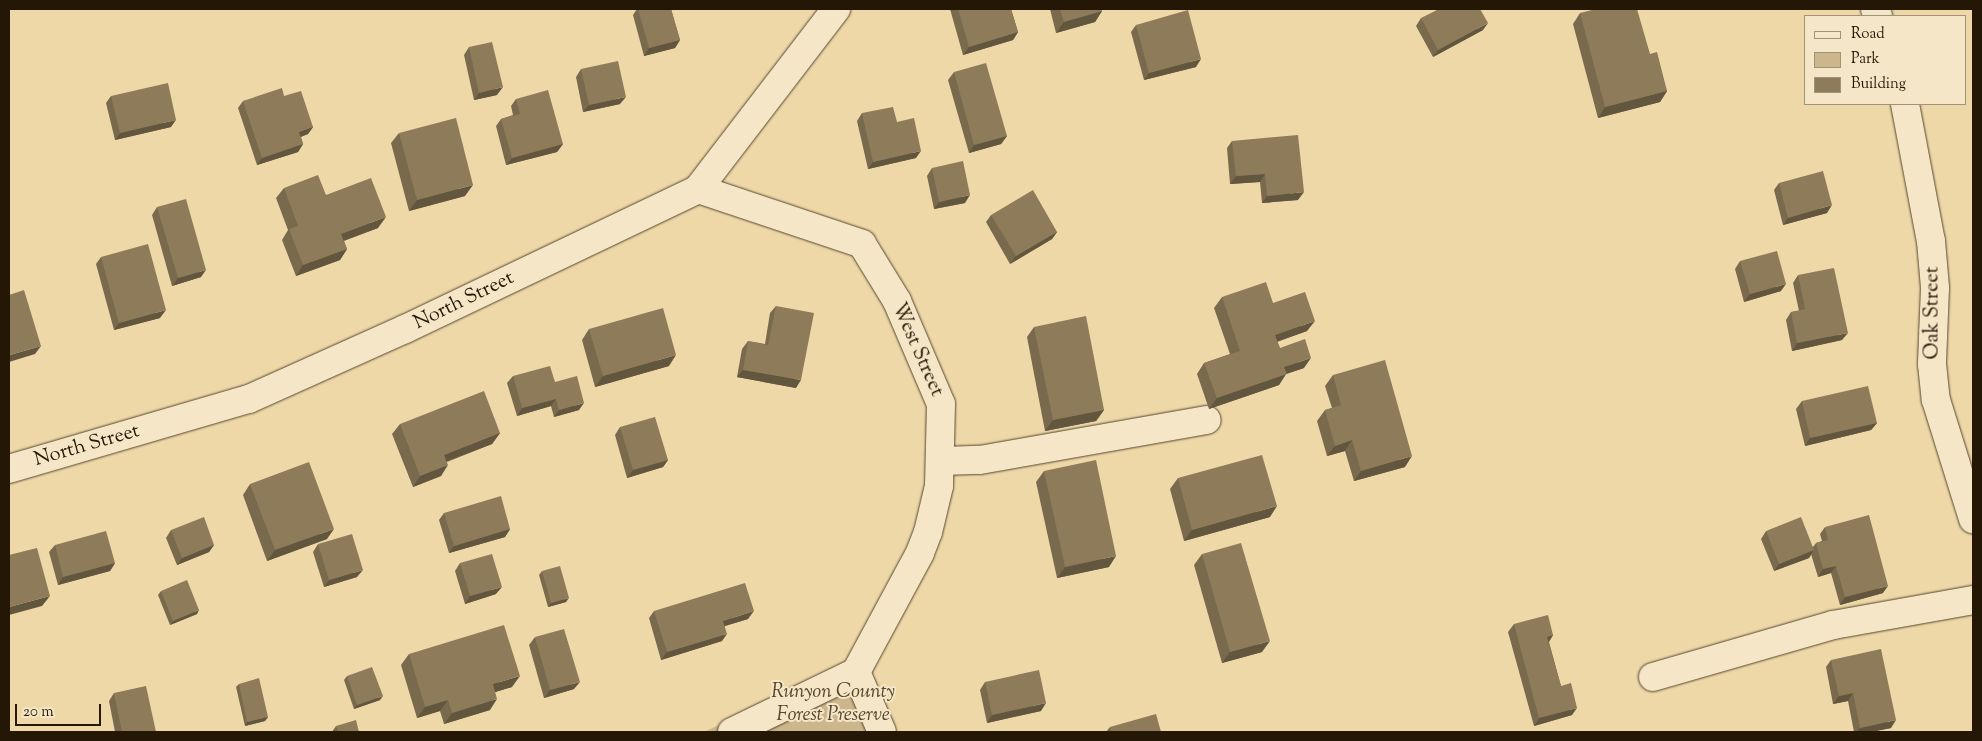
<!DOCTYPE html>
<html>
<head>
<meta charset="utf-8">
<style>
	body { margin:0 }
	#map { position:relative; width:1982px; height:741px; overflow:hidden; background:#eed8a8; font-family:"Sorts Mill Goudy",serif }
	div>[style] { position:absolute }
	.green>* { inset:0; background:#ccb78c }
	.roads { filter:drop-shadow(0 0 1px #56472e) drop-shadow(0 0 1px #56472e) }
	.minor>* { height:28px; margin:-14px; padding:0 14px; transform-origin:14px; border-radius:14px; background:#f4e6c6 }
	.wall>* { inset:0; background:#796a4d }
	.shaded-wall>* { inset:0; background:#63563f }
	.building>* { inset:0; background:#8d7b5a }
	span { translate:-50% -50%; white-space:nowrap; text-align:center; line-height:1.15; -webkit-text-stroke:4px #f4e6c6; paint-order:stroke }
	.street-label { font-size:20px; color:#241706 }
	.park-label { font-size:20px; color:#56472e; font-style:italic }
	.frame { position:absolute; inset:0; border:10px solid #241706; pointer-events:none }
	.legend { position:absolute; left:1804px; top:15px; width:162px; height:90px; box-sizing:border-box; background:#f4e6c6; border:1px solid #a19379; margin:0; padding:6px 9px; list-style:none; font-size:15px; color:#241706 }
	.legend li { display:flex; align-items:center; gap:10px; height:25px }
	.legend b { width:25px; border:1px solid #a19379 }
	.scale { position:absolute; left:15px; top:704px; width:86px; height:22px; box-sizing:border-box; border:2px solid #241706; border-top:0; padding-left:6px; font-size:15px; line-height:18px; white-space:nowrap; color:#241706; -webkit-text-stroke:4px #f4e6c6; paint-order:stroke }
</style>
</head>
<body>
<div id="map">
	<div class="green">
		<div style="clip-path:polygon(851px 663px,875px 732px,704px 732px)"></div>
	</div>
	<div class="roads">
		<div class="minor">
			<div style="left:1875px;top:9px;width:8px;rotate:67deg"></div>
			<div style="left:1905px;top:104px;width:139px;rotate:79.3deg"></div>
			<div style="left:1931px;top:241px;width:47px;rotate:85.1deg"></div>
			<div style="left:1935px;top:288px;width:76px;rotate:92.3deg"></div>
			<div style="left:1932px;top:364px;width:36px;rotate:84deg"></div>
			<div style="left:1936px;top:400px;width:125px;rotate:72.7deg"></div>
			<div style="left:698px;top:189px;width:173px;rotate:18.5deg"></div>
			<div style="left:862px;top:244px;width:67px;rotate:58.4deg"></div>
			<div style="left:897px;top:301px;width:112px;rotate:66.9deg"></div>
			<div style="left:941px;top:404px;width:82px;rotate:91.4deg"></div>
			<div style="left:939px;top:486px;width:47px;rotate:103.4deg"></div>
			<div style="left:928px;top:532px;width:22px;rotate:111deg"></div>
			<div style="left:920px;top:553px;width:135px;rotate:118.3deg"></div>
			<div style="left:856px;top:672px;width:65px;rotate:66.6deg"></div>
			<div style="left:942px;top:461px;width:38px;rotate:-2deg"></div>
			<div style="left:980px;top:460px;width:230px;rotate:-10deg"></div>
			<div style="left:9px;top:469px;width:250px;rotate:-16.3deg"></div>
			<div style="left:249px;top:399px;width:171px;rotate:-24.2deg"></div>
			<div style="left:405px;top:329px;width:325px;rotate:-25.5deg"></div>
			<div style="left:698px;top:189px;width:227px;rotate:-52.5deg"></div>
			<div style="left:1653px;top:677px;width:187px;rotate:-16.1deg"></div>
			<div style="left:1833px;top:625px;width:142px;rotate:-10.1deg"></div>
			<div style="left:732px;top:732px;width:138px;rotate:-25.8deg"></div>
		</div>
	</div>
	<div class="wall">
		<div style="clip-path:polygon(637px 9px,671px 9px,680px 40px,675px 48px,644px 56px,633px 15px)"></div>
		<div style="clip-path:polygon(950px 9px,1011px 9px,1018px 32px,1013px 40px,963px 55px)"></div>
		<div style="clip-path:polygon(1050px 9px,1102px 9px,1102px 11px,1095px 22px,1056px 33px)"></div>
		<div style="clip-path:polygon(1580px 13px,1650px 54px,1667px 91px,1660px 102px,1598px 118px,1573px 24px)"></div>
		<div style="clip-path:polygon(1421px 18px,1483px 30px,1433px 57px,1416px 26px)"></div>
		<div style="clip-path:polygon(1136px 25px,1196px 67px,1144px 80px,1131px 32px)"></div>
		<div style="clip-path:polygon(469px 47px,497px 95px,474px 100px,464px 55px)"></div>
		<div style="clip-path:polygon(581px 69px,620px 104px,583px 112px,576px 77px)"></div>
		<div style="clip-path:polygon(954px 72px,1007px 136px,1001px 144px,969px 153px,948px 80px)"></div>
		<div style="clip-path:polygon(111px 96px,171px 127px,115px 140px,106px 103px)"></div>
		<div style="clip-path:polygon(284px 96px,313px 127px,308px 134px,301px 137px,303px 144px,298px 152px,257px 165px,238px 108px,243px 101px)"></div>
		<div style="clip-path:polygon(516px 99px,563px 144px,557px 152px,506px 165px,496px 126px,501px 119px,513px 115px,511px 106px)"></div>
		<div style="clip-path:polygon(862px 113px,897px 122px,916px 158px,868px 169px,857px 121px)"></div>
		<div style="clip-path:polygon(399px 133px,465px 196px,409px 211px,391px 143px)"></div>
		<div style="clip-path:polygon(1232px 141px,1298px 200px,1262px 203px,1260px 182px,1230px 184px,1227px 148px)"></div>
		<div style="clip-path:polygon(932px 168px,965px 203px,934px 209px,927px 176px)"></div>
		<div style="clip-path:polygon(1779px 183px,1827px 213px,1783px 225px,1774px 190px)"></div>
		<div style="clip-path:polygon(284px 188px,326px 195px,378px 228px,344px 241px,347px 249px,340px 260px,296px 276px,282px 240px,288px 230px,276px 198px)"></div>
		<div style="clip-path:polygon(157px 207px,201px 277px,172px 286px,152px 215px)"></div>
		<div style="clip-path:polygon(991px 215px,1057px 232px,1052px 239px,1010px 264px,986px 222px)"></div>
		<div style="clip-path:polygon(101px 257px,160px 318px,114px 330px,96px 264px)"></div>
		<div style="clip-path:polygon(1740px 261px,1781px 291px,1744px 302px,1735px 269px)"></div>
		<div style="clip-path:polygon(1798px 275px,1842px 340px,1792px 351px,1786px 320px,1791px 312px,1799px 311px,1793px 283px)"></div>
		<div style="clip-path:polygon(1222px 297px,1273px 303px,1307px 331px,1277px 342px,1280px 348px,1304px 368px,1286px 374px,1279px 385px,1209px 409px,1197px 374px,1204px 363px,1230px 354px,1214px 308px)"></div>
		<div style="clip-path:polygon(776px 306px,796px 388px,737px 377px,742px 349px,748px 341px,765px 344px,770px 313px)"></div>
		<div style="clip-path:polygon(1034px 327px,1104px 410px,1096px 421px,1045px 431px,1027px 337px)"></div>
		<div style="clip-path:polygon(589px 329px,669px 366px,595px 387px,582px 340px)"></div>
		<div style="clip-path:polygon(1333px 375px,1405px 467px,1354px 481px,1345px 451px,1327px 456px,1317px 421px,1325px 410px,1332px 408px,1325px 386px)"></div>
		<div style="clip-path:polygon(513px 376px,555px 382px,579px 410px,554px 417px,551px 406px,517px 416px,507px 383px)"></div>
		<div style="clip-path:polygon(1802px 401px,1877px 423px,1871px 430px,1805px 446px,1796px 409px)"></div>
		<div style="clip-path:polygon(400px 424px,500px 433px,492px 444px,447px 462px,441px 476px,413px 487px,392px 434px)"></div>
		<div style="clip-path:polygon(620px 427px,668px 460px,663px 467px,627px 478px,615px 435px)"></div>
		<div style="clip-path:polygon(1044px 471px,1109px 567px,1057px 578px,1036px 482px)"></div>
		<div style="clip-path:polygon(1178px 478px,1270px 517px,1184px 541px,1170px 489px)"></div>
		<div style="clip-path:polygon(250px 484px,327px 539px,267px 561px,243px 495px)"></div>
		<div style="clip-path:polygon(444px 513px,510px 529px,505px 537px,449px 553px,439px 520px)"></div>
		<div style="clip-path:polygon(1825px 527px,1883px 593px,1840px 605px,1831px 573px,1818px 577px,1811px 554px,1809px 558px,1774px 571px,1761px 539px,1766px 531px,1813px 547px,1816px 543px,1822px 541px,1820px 534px)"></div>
		<div style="clip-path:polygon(171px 530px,214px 545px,209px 552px,177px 565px,166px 538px)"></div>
		<div style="clip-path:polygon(318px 544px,357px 577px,324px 587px,313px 552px)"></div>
		<div style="clip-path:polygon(55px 545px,115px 563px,110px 571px,58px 585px,49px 552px)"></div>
		<div style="clip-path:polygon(1202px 554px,1262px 652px,1222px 663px,1194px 565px)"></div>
		<div style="clip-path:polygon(460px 563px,496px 594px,465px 604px,455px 571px)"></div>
		<div style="clip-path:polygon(542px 571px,566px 602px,548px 607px,539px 575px)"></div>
		<div style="clip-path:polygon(161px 591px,197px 614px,170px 625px,158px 595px)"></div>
		<div style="clip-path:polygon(654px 611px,748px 619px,725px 626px,722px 641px,661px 660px,649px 618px)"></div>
		<div style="clip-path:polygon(1514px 624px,1553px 635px,1549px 642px,1561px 686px,1572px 715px,1534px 726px,1508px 632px)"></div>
		<div style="clip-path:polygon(535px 637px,574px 689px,544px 698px,529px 645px)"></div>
		<div style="clip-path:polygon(409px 654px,512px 687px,495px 692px,490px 710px,444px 724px,440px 711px,417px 718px,401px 665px)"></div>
		<div style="clip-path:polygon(1831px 660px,1891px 728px,1871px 732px,1854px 732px,1848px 701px,1833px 704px,1826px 667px)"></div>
		<div style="clip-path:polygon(347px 676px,380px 700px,354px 709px,344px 680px)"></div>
		<div style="clip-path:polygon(985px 682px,1041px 711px,987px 723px,980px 690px)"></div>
		<div style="clip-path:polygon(239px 684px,268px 717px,265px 721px,245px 726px,236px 687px)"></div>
		<div style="clip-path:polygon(114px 693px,156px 732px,115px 732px,109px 701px)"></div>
		<div style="clip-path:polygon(336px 726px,359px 732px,332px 732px)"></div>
		<div style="clip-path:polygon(1110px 727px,1161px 732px,1106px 732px)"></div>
	</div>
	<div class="shaded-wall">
		<div style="clip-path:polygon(1102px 11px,1095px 22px,1056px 33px,1064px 22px)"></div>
		<div style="clip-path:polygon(1488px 23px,1483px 30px,1433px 57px,1438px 50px)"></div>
		<div style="clip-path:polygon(1018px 32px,1013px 40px,963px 55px,969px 47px)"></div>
		<div style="clip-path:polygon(680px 40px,675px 48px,644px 56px,649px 48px)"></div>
		<div style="clip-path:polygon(1201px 59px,1196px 67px,1144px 80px,1149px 73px)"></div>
		<div style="clip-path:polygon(503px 87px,497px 95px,474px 100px,479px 93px)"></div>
		<div style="clip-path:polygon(1667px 91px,1660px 102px,1598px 118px,1605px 107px)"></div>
		<div style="clip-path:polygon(626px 97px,620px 104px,583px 112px,589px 105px)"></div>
		<div style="clip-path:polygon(176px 120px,171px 127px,115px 140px,120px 133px)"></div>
		<div style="clip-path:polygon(313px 127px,308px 134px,294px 139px,299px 132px)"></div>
		<div style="clip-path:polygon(1007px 136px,1001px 144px,969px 153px,974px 145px)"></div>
		<div style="clip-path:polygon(303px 144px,298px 152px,257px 165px,262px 158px)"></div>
		<div style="clip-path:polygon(563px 144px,557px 152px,506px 165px,512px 158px)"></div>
		<div style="clip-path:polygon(921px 151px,916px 158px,868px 169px,873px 162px)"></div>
		<div style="clip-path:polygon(1265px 174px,1260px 182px,1230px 184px,1236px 176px)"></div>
		<div style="clip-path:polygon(473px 185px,465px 196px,409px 211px,417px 200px)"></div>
		<div style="clip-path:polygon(1304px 192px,1298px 200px,1262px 203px,1267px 196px)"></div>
		<div style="clip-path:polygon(970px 195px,965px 203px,934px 209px,939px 202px)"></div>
		<div style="clip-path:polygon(1832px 205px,1827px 213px,1783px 225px,1788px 218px)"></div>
		<div style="clip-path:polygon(386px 217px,378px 228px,334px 244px,341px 234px)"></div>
		<div style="clip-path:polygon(1057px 232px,1052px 239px,1010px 264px,1016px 256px)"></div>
		<div style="clip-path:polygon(347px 249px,340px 260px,296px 276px,303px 265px)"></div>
		<div style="clip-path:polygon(206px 270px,201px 277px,172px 286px,178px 278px)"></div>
		<div style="clip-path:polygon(1786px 284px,1781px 291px,1744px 302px,1750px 294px)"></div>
		<div style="clip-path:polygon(166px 310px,160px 318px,114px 330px,119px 323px)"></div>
		<div style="clip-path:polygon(1315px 321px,1307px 331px,1267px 345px,1275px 335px)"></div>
		<div style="clip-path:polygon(1848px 333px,1842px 340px,1792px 351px,1797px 343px)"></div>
		<div style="clip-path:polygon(41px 346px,35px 354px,9px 362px,9px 357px,10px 355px)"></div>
		<div style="clip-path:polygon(676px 355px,669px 366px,595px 387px,603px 376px)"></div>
		<div style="clip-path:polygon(1311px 358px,1304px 368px,1286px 374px,1279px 385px,1209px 409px,1217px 398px,1284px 367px)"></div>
		<div style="clip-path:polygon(743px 370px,801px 380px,796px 388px,737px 377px)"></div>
		<div style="clip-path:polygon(556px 399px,551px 406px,517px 416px,522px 408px)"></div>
		<div style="clip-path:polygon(584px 403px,579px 410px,554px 417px,559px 410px)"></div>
		<div style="clip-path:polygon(1104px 410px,1096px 421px,1045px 431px,1053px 420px)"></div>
		<div style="clip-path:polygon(1877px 423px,1871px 430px,1805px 446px,1810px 438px)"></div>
		<div style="clip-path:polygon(500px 433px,492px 444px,436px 465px,444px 455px)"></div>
		<div style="clip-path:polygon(1352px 440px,1345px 451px,1327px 456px,1335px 446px)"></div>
		<div style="clip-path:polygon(1412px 456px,1405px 467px,1354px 481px,1361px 471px)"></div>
		<div style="clip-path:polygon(668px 460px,663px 467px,627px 478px,633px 470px)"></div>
		<div style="clip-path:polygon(448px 465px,441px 476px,413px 487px,420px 476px)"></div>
		<div style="clip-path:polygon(1277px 506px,1270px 517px,1184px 541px,1192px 530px)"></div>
		<div style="clip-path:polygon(334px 529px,327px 539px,267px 561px,275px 550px)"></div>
		<div style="clip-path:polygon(510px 529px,505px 537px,449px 553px,454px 546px)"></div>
		<div style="clip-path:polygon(214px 545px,209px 552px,177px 565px,182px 558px)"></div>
		<div style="clip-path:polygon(1814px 550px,1809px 558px,1774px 571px,1779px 564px)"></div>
		<div style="clip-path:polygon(1116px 556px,1109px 567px,1057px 578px,1065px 567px)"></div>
		<div style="clip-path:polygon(115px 563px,110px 571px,58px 585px,63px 577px)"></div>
		<div style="clip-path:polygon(1836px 566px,1831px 573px,1818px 577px,1823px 569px)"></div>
		<div style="clip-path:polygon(363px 570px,357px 577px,324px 587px,329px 580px)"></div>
		<div style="clip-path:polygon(1888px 586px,1883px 593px,1840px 605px,1845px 597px)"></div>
		<div style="clip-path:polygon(502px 587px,496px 594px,465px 604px,470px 596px)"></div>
		<div style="clip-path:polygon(50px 596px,42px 606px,9px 615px,9px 607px)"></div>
		<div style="clip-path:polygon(569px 598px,566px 602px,548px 607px,551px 603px)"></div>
		<div style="clip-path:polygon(199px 610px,197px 614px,170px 625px,173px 621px)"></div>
		<div style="clip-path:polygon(754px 611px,748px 619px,718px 628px,723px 621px)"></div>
		<div style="clip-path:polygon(727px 634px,722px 641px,661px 660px,667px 652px)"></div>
		<div style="clip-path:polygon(1553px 635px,1548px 643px,1547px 637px)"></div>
		<div style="clip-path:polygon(1270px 641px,1262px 652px,1222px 663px,1230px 652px)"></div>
		<div style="clip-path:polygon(520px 676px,512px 687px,486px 695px,493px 684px)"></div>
		<div style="clip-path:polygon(580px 682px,574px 689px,544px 698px,550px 690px)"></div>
		<div style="clip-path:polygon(1853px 693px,1848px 701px,1833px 704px,1839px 696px)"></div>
		<div style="clip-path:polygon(383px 696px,380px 700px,354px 709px,357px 705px)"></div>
		<div style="clip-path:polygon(497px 699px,490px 710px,444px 724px,452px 713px)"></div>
		<div style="clip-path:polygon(448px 700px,440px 711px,417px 718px,425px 707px)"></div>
		<div style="clip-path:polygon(1046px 703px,1041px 711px,987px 723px,992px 715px)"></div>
		<div style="clip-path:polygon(1577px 708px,1572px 715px,1534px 726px,1539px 718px)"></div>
		<div style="clip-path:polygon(268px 717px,265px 721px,245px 726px,247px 722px)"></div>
		<div style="clip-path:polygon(1896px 720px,1891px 728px,1871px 732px,1857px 732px,1860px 728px)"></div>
	</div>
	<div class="building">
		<div style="clip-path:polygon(638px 9px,671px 9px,680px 40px,649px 48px)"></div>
		<div style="clip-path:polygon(958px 9px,1011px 9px,1018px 32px,969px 47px)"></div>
		<div style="clip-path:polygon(1060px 9px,1102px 9px,1102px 11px,1064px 22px)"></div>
		<div style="clip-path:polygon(1439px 9px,1480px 9px,1488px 23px,1438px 50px,1421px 18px)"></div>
		<div style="clip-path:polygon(1596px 9px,1637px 9px,1650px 54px,1657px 52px,1667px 91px,1605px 107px,1580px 13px)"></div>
		<div style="clip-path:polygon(1188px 10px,1201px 59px,1149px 73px,1136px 25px)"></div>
		<div style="clip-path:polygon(492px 42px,503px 87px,479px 93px,469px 47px)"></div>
		<div style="clip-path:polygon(618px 61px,626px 97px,589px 105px,581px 69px)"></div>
		<div style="clip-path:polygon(986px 63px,1007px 136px,974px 145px,954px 72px)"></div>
		<div style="clip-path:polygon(168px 83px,176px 120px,120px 133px,111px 96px)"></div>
		<div style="clip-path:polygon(282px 88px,284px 96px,301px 91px,313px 127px,299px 132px,303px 144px,262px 158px,243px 101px)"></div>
		<div style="clip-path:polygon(548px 90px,563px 144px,512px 158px,501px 119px,520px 114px,516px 99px)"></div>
		<div style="clip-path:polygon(893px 107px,897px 122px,914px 118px,921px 151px,873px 162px,862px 113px)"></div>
		<div style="clip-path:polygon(456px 118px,473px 185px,417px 200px,399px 133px)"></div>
		<div style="clip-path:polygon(1298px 135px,1304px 192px,1267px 196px,1265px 174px,1236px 176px,1232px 141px)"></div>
		<div style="clip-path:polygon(963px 161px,970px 195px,939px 202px,932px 168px)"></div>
		<div style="clip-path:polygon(1823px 171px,1832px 205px,1788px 218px,1779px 183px)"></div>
		<div style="clip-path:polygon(318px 175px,326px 195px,371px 178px,386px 217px,341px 234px,347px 249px,303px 265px,289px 229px,298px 226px,284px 188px)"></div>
		<div style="clip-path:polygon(1033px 190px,1057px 232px,1016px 256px,991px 215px)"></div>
		<div style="clip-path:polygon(186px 199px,206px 270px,178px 278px,157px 207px)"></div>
		<div style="clip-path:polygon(148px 244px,166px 310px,119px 323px,101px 257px)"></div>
		<div style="clip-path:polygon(1777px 251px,1786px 284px,1750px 294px,1740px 261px)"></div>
		<div style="clip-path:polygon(1834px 268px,1848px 333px,1797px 343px,1791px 312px,1805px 309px,1798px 275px)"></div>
		<div style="clip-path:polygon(1266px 282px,1273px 303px,1305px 292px,1315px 321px,1275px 335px,1280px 348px,1305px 339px,1311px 358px,1284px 367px,1287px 374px,1217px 398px,1204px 363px,1240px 351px,1222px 297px)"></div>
		<div style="clip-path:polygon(24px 290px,41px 346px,10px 355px,9px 351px,9px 295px)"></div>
		<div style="clip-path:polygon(776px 306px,814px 313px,801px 380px,743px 370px,748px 341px,768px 345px)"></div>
		<div style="clip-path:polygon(663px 308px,676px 355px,603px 376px,589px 329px)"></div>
		<div style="clip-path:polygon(1086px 316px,1104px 410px,1053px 420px,1034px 327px)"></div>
		<div style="clip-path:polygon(1385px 360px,1412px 456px,1361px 471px,1352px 440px,1335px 446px,1325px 410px,1341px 405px,1333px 375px)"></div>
		<div style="clip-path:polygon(550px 366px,555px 382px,577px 376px,584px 403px,559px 410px,556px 399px,522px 408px,513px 376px)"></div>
		<div style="clip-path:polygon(1868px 386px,1877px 423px,1810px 438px,1802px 401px)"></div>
		<div style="clip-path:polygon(484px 391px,500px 433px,444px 455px,448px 465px,420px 476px,400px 424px)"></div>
		<div style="clip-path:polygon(655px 417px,668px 460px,633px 470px,620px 427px)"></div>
		<div style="clip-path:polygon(1262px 455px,1277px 506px,1192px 530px,1178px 478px)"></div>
		<div style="clip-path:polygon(1096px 460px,1116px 556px,1065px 567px,1044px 471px)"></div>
		<div style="clip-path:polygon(309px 462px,334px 529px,275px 550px,250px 484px)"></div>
		<div style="clip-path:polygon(501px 496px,510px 529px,454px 546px,444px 513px)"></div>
		<div style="clip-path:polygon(1869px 515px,1888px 586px,1845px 597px,1836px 566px,1823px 569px,1816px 543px,1828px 540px,1825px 527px)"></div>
		<div style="clip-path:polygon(204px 517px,214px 545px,182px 558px,171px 530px)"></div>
		<div style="clip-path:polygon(1801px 517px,1814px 550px,1779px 564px,1766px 531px)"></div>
		<div style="clip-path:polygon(106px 531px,115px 563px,63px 577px,55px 545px)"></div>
		<div style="clip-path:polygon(352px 534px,363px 570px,329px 580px,318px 544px)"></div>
		<div style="clip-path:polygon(1241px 543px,1270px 641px,1230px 652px,1202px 554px)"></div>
		<div style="clip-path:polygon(37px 548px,50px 596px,9px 607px,9px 555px)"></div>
		<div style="clip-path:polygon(492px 554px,502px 587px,470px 596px,460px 563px)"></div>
		<div style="clip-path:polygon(560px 566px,569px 598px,551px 603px,542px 571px)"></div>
		<div style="clip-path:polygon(187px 580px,199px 610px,173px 621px,161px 591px)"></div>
		<div style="clip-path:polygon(745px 583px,754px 611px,723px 621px,727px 634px,667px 652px,654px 611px)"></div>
		<div style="clip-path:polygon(1548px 615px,1553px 635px,1547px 637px,1561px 686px,1571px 683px,1577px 708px,1539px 718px,1514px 624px)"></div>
		<div style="clip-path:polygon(504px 625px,520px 676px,493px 684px,497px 699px,452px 713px,448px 700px,425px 707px,409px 654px)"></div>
		<div style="clip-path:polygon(564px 629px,580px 682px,550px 690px,535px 637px)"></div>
		<div style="clip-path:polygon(1881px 649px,1896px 720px,1860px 728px,1853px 693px,1839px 696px,1831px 660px)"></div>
		<div style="clip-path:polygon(372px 667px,383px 696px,357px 705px,347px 676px)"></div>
		<div style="clip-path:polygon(1039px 670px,1046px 703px,992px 715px,985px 682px)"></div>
		<div style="clip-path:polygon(259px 678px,268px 717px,247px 722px,239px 684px)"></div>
		<div style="clip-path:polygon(146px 686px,156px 732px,122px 732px,114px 693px)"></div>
		<div style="clip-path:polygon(1156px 714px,1161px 732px,1111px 732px,1110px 727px)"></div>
		<div style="clip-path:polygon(356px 720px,359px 732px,338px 732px,336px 726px)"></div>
	</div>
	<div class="street-label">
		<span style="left:464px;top:301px;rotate:-26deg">North Street</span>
		<span style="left:1933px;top:313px;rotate:-90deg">Oak Street</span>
		<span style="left:917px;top:350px;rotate:66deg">West Street</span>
		<span style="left:87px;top:446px;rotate:-16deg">North Street</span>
	</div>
	<div class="park-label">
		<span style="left:833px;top:704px">Runyon County<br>Forest Preserve</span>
	</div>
	<div class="frame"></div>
	<ul class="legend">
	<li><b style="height:6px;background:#f4e6c6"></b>Road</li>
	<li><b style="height:14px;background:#ccb78c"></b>Park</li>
	<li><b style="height:14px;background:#8d7b5a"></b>Building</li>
	</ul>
	<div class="scale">20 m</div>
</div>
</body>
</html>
